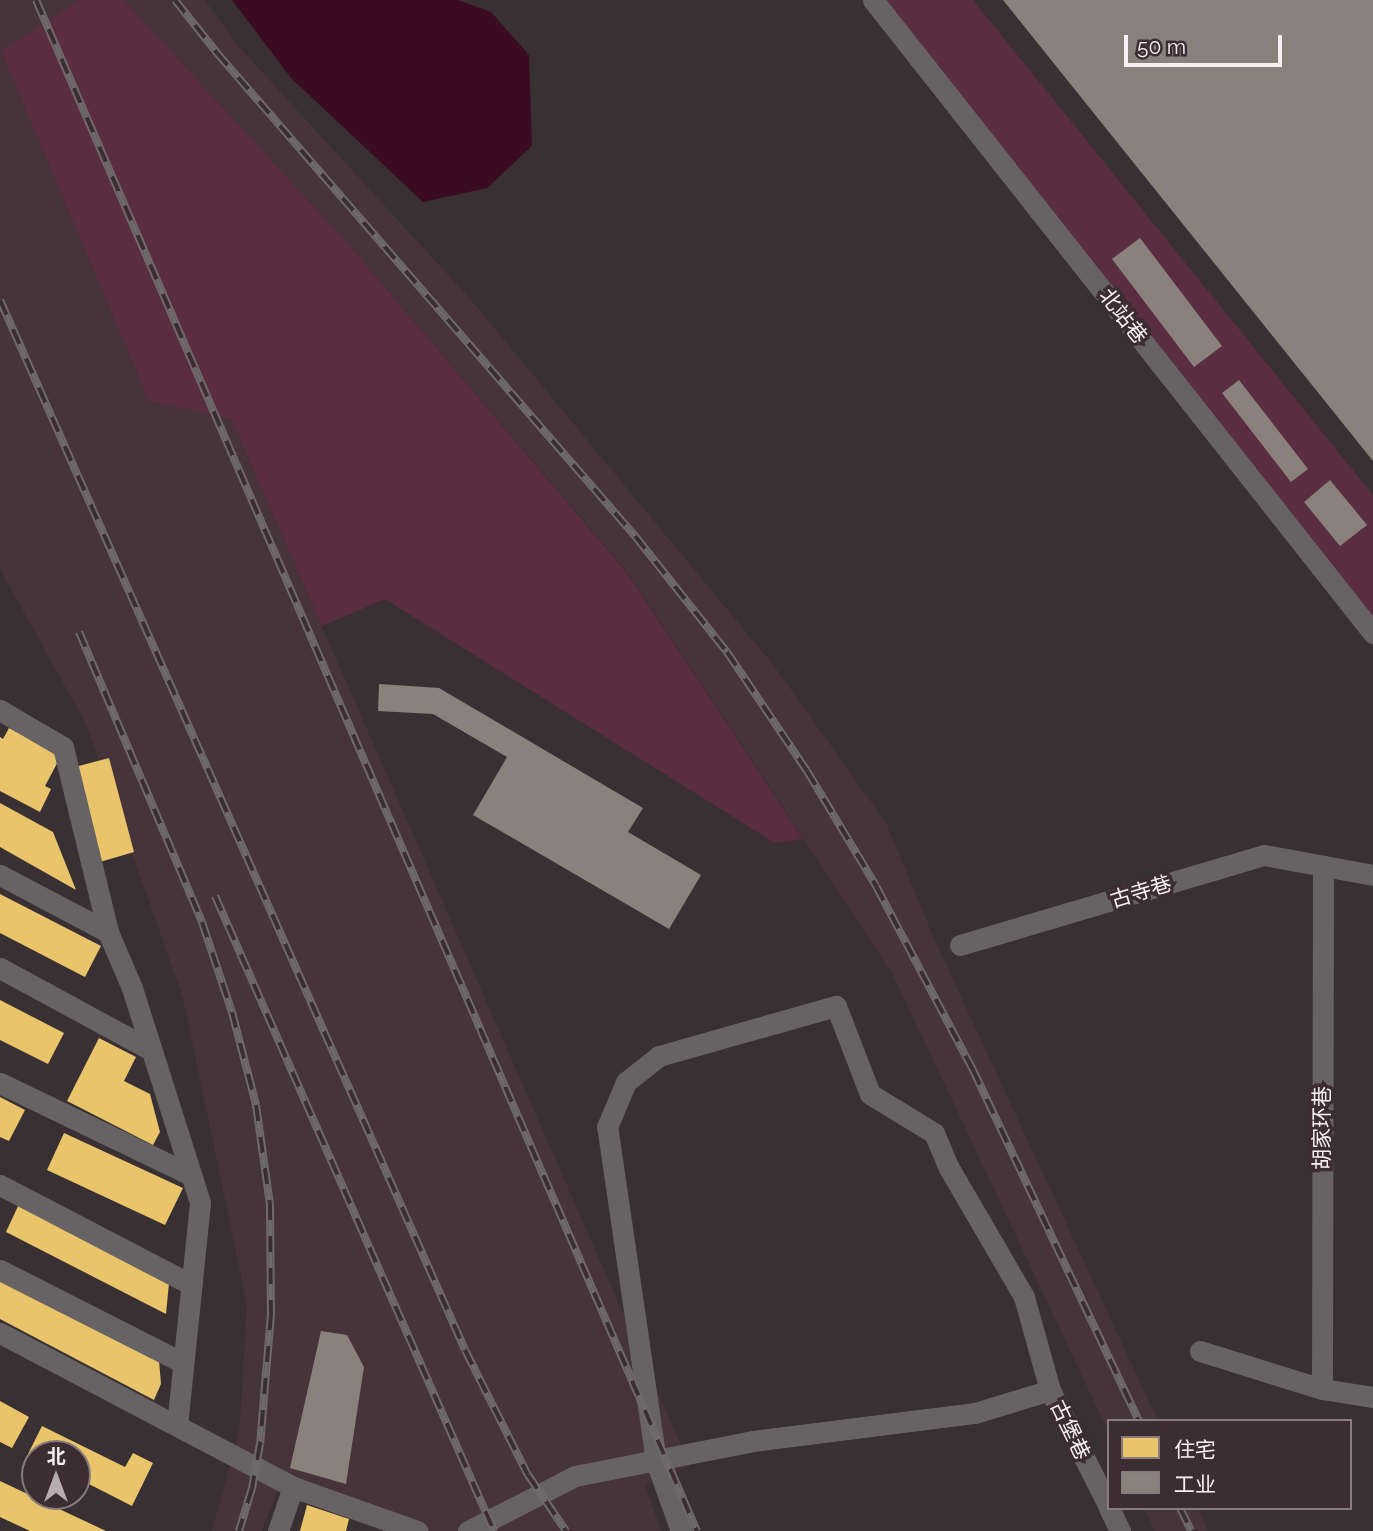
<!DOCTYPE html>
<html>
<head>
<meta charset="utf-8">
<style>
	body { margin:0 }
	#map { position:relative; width:1373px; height:1531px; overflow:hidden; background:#383032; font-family:Raleway,"Noto Sans SC",sans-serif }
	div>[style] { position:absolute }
	.built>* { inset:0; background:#47333a }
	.green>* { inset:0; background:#5a2e40 }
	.water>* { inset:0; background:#3a0b21 }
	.homes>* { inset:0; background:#e9c46a }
	.industry>* { inset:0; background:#8a817c }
	.minor>* { height:21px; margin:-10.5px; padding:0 10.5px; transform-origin:10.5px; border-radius:10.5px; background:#676364 }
	.rail>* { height:8px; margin-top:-4px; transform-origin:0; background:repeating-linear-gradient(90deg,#3b2d31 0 16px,#6e696a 0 32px); box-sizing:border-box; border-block:2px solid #6e696a }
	span { translate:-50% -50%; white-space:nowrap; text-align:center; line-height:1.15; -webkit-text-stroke:7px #3b2d31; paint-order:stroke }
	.street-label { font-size:21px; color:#f9eff2 }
	.legend { position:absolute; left:1107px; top:1419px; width:245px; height:91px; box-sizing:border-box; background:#3b2d31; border:2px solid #877b7e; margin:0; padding:9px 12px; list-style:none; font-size:21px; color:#f9eff2 }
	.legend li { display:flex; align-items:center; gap:14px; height:35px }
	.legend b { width:35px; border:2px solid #877b7e }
	.north { position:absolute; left:21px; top:1440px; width:70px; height:70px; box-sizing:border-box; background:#3b2d31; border:2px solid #877b7e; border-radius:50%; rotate:0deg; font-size:19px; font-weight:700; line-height:28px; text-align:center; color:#f9eff2 }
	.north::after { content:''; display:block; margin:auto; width:24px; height:32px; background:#b5acaf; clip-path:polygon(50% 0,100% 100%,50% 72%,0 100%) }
	.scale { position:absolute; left:1124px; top:35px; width:158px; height:32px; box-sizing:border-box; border:4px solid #f9eff2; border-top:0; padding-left:9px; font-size:21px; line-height:24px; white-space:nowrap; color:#f9eff2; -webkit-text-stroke:5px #3b2d31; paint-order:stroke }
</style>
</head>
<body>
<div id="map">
	<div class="built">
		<div style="clip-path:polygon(0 0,80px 0,1px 51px,149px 401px,231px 419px,690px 1466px,645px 1485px,661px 1531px,417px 1531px,281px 1481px,262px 1531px,212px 1531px,239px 1433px,247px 1305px,183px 998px,87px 726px,0 569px)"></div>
		<div style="clip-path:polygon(124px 0,205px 0,240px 48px,472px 301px,775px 667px,886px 823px,937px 945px,1158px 1421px,1109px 1421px,1109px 1433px,892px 973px,629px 574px,350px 246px)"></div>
		<div style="clip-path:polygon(1144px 1508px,1198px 1508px,1208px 1531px,1155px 1531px)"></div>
	</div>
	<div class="green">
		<div style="clip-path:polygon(80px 0,124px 0,350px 246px,628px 574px,803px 839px,775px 843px,385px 599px,322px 626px,231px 419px,149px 401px,1px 51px)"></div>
		<div style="clip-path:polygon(873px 0,973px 0,1373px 495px,1373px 633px)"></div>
	</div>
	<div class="water">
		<div style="clip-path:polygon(232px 0,458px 0,491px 12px,529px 55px,532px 146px,487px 188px,423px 202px,291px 78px)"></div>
	</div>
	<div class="homes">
		<div style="clip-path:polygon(9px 728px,61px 756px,45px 786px,51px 789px,40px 812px,0 791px,0 737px,3px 739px)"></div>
		<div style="clip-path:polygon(109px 758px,134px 852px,100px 862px,75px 767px)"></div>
		<div style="clip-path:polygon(0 803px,53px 832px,76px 890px,0 847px)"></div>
		<div style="clip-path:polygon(0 894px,101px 946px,85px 977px,0 933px)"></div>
		<div style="clip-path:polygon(0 1000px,64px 1033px,48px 1064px,0 1040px)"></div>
		<div style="clip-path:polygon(99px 1038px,136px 1057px,124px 1081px,150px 1094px,160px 1132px,153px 1145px,67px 1101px)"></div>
		<div style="clip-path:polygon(0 1097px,25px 1110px,9px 1141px,0 1137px)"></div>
		<div style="clip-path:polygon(64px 1133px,183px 1188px,165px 1225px,47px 1170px)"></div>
		<div style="clip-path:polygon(19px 1204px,169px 1283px,166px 1314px,6px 1232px)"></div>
		<div style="clip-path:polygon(0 1277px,159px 1361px,161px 1384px,154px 1400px,0 1319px)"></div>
		<div style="clip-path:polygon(0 1401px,29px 1417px,12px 1448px,0 1442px)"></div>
		<div style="clip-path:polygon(42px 1426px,125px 1467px,133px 1453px,153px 1463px,132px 1506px,77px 1478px,77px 1454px,35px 1454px,35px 1457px,28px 1454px)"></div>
		<div style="clip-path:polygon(0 1481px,106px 1531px,30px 1531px,0 1517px)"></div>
		<div style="clip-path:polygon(307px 1505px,349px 1519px,346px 1531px,300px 1531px)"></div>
	</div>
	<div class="industry">
		<div style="clip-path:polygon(1003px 0,1373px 0,1373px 461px)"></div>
		<div style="clip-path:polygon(1140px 238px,1222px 346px,1194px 367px,1112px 259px)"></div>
		<div style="clip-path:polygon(1239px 380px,1308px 469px,1291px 482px,1222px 393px)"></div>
		<div style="clip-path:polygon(1330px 480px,1367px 525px,1340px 546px,1304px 502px)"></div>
		<div style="clip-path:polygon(379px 684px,439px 688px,643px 808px,628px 832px,701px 875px,669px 929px,473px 815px,507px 757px,433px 714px,378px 711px)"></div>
		<div style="clip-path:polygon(321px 1331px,347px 1335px,364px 1367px,346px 1484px,290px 1468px)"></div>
	</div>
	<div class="minor">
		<div style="left:873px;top:0;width:807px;rotate:51.7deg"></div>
		<div style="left:0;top:710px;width:73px;rotate:30.4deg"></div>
		<div style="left:63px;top:747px;width:190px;rotate:76.3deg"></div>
		<div style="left:108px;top:932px;width:61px;rotate:66.8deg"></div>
		<div style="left:132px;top:988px;width:225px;rotate:72.4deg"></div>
		<div style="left:200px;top:1203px;width:224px;rotate:95.9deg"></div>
		<div style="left:0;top:875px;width:122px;rotate:27.8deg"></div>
		<div style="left:960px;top:945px;width:317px;rotate:-16.5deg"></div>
		<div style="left:1264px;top:855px;width:111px;rotate:10.4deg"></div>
		<div style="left:0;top:968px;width:172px;rotate:28.5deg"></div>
		<div style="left:0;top:1083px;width:212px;rotate:25.7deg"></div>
		<div style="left:0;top:1185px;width:216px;rotate:27.5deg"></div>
		<div style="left:0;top:1270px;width:205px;rotate:26.9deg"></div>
		<div style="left:0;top:1333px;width:331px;rotate:27.7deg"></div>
		<div style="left:1200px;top:1351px;width:128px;rotate:17.3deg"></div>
		<div style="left:1322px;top:1389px;width:52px;rotate:8.9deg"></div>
		<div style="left:1322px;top:1389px;width:523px;rotate:-89.89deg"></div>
		<div style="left:1109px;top:1508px;width:25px;rotate:64deg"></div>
		<div style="left:278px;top:1531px;width:46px;rotate:-71.2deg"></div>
		<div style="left:293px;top:1487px;width:132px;rotate:19.5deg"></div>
		<div style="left:468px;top:1531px;width:120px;rotate:-27.2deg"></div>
		<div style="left:575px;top:1476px;width:181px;rotate:-11.1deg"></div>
		<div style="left:753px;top:1441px;width:224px;rotate:-7.2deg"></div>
		<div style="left:975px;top:1413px;width:78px;rotate:-17deg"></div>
		<div style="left:681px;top:1531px;width:74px;rotate:-109.7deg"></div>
		<div style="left:656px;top:1461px;width:338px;rotate:-98.3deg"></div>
		<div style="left:607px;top:1127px;width:49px;rotate:-67.1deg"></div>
		<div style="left:626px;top:1082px;width:42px;rotate:-38.2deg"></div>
		<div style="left:659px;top:1056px;width:184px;rotate:-15.8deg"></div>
		<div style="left:836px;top:1006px;width:94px;rotate:68.9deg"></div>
		<div style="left:870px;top:1094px;width:75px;rotate:31.4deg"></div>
		<div style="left:934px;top:1133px;width:38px;rotate:67deg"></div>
		<div style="left:949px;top:1168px;width:149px;rotate:59.8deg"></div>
		<div style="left:1024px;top:1297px;width:97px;rotate:74.4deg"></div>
		<div style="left:1050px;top:1390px;width:131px;rotate:63.2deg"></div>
	</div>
	<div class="rail">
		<div style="left:36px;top:0;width:1668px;rotate:66.65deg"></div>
		<div style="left:175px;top:0;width:68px;rotate:51.6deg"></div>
		<div style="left:217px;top:53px;width:639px;rotate:49.13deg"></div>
		<div style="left:635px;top:536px;width:148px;rotate:51.6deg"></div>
		<div style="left:727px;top:652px;width:143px;rotate:56.1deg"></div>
		<div style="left:807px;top:771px;width:134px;rotate:59deg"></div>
		<div style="left:876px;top:886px;width:208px;rotate:62.2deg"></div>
		<div style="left:973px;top:1070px;width:388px;rotate:64.7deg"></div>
		<div style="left:0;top:300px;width:1148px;rotate:66.11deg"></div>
		<div style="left:465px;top:1350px;width:140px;rotate:63.3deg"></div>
		<div style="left:528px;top:1475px;width:68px;rotate:55.8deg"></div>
		<div style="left:79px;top:632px;width:315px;rotate:67deg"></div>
		<div style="left:202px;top:922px;width:95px;rotate:71.6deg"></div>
		<div style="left:232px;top:1012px;width:96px;rotate:75.5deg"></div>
		<div style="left:256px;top:1105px;width:100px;rotate:82deg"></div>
		<div style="left:270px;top:1204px;width:110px;rotate:89.5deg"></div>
		<div style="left:271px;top:1314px;width:130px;rotate:94.8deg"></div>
		<div style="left:260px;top:1444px;width:45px;rotate:100.3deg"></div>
		<div style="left:252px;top:1488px;width:45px;rotate:106.8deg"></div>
		<div style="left:215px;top:896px;width:694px;rotate:66.28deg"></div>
		<div style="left:1180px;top:1508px;width:25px;rotate:64deg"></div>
	</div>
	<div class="street-label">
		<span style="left:1123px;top:316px;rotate:52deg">北站巷</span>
		<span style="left:1141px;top:892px;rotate:-17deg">古寺巷</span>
		<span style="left:1322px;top:1128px;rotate:-90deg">胡家环巷</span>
		<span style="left:1070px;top:1430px;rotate:64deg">古堡巷</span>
	</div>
	<ul class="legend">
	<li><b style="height:19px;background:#e9c46a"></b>住宅</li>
	<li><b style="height:19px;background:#8a817c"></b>工业</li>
	</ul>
	<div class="north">北</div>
	<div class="scale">50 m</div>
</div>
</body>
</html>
